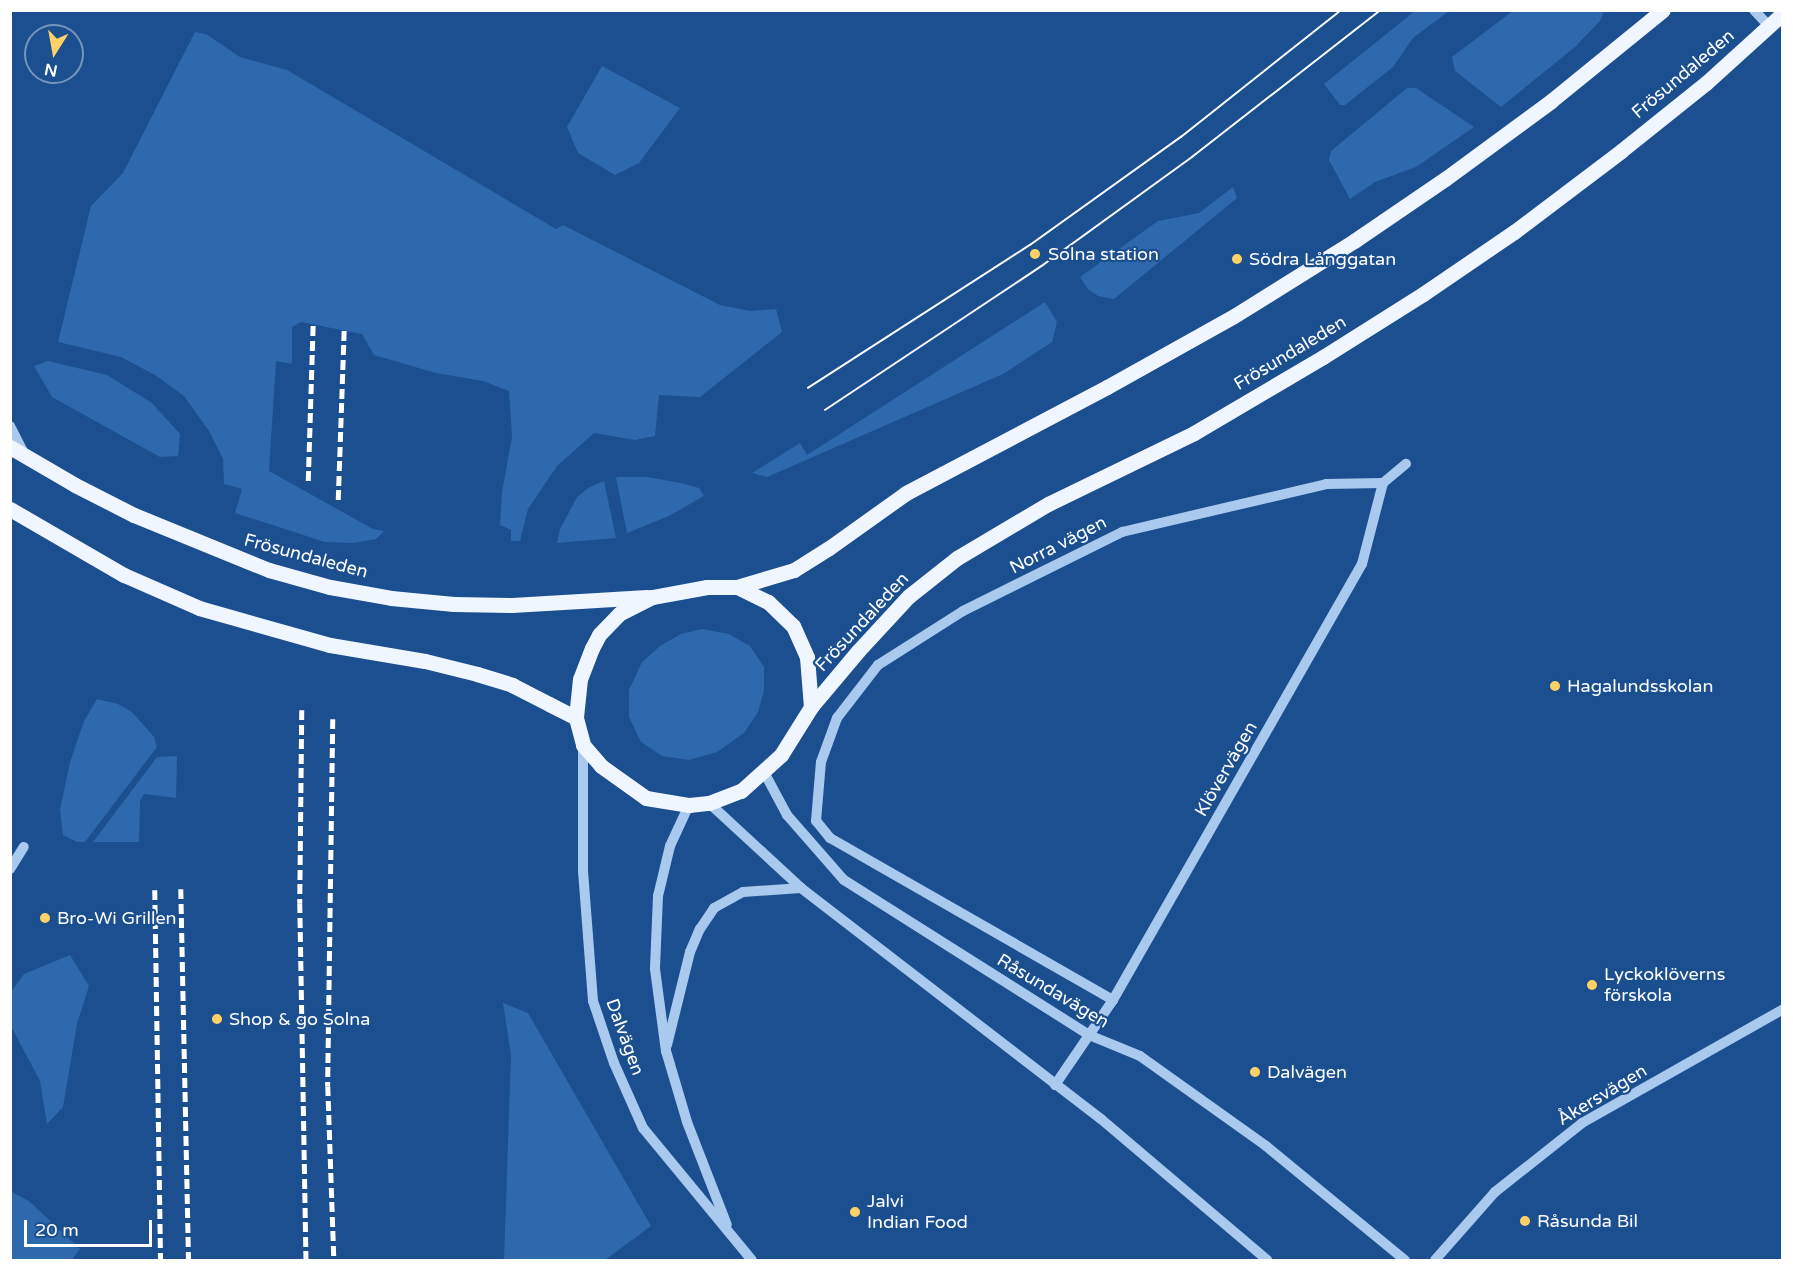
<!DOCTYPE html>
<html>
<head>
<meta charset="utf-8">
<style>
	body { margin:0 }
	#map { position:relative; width:1793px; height:1271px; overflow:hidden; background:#1b4f8f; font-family:"Varela Round",sans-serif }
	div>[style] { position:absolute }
	.green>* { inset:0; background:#2e69ad }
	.minor>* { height:10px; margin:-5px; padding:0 5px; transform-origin:5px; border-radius:5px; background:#a9c9ee }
	.major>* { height:15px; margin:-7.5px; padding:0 7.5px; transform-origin:7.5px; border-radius:7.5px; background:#f0f6ff }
	.tram>* { height:1.5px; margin:-0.75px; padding:0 0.75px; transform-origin:0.75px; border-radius:0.75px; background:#fff }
	.rail>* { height:4.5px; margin-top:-2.25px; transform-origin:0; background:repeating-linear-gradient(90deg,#fff 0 10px,transparent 0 14.5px) }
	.major-bridge>* { height:15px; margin:-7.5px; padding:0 7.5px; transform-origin:7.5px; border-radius:7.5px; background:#f0f6ff }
	.dots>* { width:16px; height:16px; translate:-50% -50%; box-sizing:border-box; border:3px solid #1b4f8f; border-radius:50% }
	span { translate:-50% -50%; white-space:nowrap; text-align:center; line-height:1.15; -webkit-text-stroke:4.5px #1b4f8f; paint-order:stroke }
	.street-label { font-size:18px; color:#fff }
	.poi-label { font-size:18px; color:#fff }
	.left { translate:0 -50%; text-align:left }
	.frame { position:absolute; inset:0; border:12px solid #fff; pointer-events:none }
	.north { position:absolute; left:24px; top:24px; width:60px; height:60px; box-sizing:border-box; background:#1b4f8f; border:2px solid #7695bc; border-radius:50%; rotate:191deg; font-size:16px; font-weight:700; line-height:24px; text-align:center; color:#fff }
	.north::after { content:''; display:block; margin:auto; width:21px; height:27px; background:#ffd166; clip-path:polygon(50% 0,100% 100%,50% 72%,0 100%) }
	.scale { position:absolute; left:24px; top:1220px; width:128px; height:27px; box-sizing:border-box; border:3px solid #fff; border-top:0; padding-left:8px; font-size:18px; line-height:21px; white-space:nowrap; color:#fff; -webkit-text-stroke:4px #1b4f8f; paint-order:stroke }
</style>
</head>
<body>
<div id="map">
	<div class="green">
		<div style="clip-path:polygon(1514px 10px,1604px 11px,1600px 21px,1575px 47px,1501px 107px,1455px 71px,1452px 57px)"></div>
		<div style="clip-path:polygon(1415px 11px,1449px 11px,1413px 38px,1393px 67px,1345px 105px,1340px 105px,1324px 84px)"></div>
		<div style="clip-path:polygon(195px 32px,206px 34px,240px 57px,287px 70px,556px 229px,563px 225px,720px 305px,750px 311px,776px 309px,782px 332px,700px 397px,659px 395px,655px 436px,635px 440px,594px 433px,557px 466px,528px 509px,520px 541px,511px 541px,511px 530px,500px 525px,502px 492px,512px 437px,509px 391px,483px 381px,436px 373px,374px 355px,362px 334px,301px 322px,292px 327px,292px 364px,276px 361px,269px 471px,373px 529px,384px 531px,376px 539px,353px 543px,325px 542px,235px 513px,242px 489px,224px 484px,223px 459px,209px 431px,184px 396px,155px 375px,121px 357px,58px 342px,91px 206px,123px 173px)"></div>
		<div style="clip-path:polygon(602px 66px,680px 108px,639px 163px,615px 175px,578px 153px,567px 127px)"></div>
		<div style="clip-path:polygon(1407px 88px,1416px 88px,1474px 127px,1416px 167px,1375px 182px,1350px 199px,1329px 160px,1331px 151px)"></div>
		<div style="clip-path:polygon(1233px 187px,1237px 198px,1114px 299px,1098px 296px,1088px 289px,1080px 277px,1158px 221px,1199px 213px)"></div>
		<div style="clip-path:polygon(1045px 302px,1057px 322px,1052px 342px,1003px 374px,767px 477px,752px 473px,800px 443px,807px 455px)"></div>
		<div style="clip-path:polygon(48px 361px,107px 375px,152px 403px,180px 434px,178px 456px,160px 457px,52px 397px,34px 366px)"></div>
		<div style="clip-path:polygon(616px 477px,647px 477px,681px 483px,699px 488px,704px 496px,669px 516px,627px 533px)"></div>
		<div style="clip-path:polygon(604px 481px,616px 538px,557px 543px,560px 529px,577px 497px,588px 488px)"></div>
		<div style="clip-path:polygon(702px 629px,729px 634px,750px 646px,764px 667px,764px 691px,758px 712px,744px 733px,717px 752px,689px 760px,662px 756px,641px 742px,629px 717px,629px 690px,642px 662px,660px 646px,681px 634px)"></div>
		<div style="clip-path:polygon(97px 699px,118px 704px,132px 712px,154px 737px,157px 747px,85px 842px,77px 842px,63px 835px,60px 810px,70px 762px,84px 721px)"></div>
		<div style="clip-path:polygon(177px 756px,176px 798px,144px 794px,140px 801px,139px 842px,93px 842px,157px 757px)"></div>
		<div style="clip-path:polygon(70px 955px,89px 986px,77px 1024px,63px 1107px,47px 1124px,40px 1081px,11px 1026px,11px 992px,24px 974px)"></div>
		<div style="clip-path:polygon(503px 1003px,528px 1013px,651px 1226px,605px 1260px,504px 1260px,511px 1055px)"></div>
		<div style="clip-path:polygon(10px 1191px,29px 1201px,80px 1249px,72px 1260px,11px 1260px)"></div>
	</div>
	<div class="minor">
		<div style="left:1754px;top:10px;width:22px;rotate:47deg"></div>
		<div style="left:10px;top:426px;width:34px;rotate:63deg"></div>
		<div style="left:583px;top:745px;width:126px;rotate:90deg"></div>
		<div style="left:583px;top:871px;width:130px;rotate:85.6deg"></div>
		<div style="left:593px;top:1001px;width:65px;rotate:71.3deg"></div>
		<div style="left:614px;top:1063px;width:71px;rotate:66deg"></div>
		<div style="left:643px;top:1128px;width:171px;rotate:50.5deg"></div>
		<div style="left:764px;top:772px;width:49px;rotate:61.9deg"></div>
		<div style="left:787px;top:815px;width:86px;rotate:48.8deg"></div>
		<div style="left:844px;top:880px;width:290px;rotate:32.3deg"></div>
		<div style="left:1089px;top:1035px;width:55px;rotate:22.4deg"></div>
		<div style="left:1140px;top:1056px;width:155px;rotate:35.5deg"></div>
		<div style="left:1266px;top:1146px;width:180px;rotate:39.4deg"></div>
		<div style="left:709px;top:803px;width:125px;rotate:42.7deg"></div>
		<div style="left:801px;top:888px;width:379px;rotate:37.6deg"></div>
		<div style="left:1101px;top:1119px;width:218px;rotate:40.3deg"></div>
		<div style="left:689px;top:805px;width:45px;rotate:114.9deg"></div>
		<div style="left:670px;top:846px;width:51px;rotate:103.5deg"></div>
		<div style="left:658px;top:896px;width:73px;rotate:92.4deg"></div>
		<div style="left:655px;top:969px;width:83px;rotate:82.4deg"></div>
		<div style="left:666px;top:1051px;width:74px;rotate:73.5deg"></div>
		<div style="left:687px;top:1122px;width:110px;rotate:68.8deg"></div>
		<div style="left:10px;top:869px;width:26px;rotate:-58deg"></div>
		<div style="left:1113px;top:1000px;width:326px;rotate:-150.2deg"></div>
		<div style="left:830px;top:838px;width:22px;rotate:-129deg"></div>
		<div style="left:816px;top:821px;width:59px;rotate:-85.2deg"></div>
		<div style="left:821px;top:762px;width:47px;rotate:-70deg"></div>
		<div style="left:837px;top:718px;width:67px;rotate:-52.3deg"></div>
		<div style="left:878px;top:665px;width:101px;rotate:-32.4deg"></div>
		<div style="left:963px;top:611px;width:178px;rotate:-26.4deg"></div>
		<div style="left:1122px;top:532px;width:210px;rotate:-13.2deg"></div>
		<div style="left:1326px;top:484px;width:57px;rotate:-1deg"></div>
		<div style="left:667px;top:1045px;width:96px;rotate:-76.1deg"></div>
		<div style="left:690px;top:952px;width:25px;rotate:-67deg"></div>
		<div style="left:700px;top:929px;width:25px;rotate:-56deg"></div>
		<div style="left:714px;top:908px;width:33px;rotate:-29deg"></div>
		<div style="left:743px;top:892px;width:58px;rotate:-3.9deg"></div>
		<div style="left:1055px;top:1085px;width:103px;rotate:-55.7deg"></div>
		<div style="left:1113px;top:1000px;width:502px;rotate:-60.27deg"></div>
		<div style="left:1362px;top:564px;width:84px;rotate:-75.5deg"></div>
		<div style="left:1383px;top:483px;width:30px;rotate:-40deg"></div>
		<div style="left:1435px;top:1260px;width:91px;rotate:-48.6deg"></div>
		<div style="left:1495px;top:1192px;width:111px;rotate:-38.4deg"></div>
		<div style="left:1582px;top:1123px;width:230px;rotate:-29.5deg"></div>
	</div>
	<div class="major">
		<div style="left:10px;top:447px;width:75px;rotate:30.3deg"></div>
		<div style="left:75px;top:485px;width:66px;rotate:27deg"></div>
		<div style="left:10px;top:509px;width:132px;rotate:30.1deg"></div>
		<div style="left:737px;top:587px;width:59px;rotate:-16.6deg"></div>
		<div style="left:794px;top:570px;width:41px;rotate:-32.2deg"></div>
		<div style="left:829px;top:548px;width:95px;rotate:-35.5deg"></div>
		<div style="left:906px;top:493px;width:227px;rotate:-27.8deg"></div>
		<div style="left:1107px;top:387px;width:145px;rotate:-29.2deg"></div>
		<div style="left:1234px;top:316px;width:142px;rotate:-32deg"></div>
		<div style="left:1354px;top:241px;width:110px;rotate:-34.3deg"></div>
		<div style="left:1445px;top:179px;width:132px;rotate:-36.3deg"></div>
		<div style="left:1551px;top:101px;width:144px;rotate:-39.1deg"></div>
		<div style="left:580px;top:601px;width:67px;rotate:-3.4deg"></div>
		<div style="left:549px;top:704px;width:30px;rotate:27deg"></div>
		<div style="left:811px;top:707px;width:50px;rotate:-94.6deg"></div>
		<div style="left:807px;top:657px;width:34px;rotate:-114deg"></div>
		<div style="left:793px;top:626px;width:35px;rotate:-136deg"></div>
		<div style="left:768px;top:602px;width:34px;rotate:-154deg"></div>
		<div style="left:737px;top:587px;width:30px;rotate:180deg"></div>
		<div style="left:707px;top:587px;width:56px;rotate:169.7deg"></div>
		<div style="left:652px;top:597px;width:36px;rotate:153deg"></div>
		<div style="left:620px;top:613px;width:30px;rotate:134deg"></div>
		<div style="left:599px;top:635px;width:15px;rotate:118deg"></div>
		<div style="left:592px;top:648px;width:33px;rotate:111deg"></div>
		<div style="left:580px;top:679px;width:39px;rotate:96deg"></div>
		<div style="left:576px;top:718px;width:28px;rotate:75deg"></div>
		<div style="left:583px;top:745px;width:28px;rotate:49deg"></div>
		<div style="left:601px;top:766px;width:55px;rotate:35.4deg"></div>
		<div style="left:646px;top:798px;width:44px;rotate:9.2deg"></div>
		<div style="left:689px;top:805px;width:20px;rotate:-6deg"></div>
		<div style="left:709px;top:803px;width:34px;rotate:-21deg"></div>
		<div style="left:741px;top:791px;width:54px;rotate:-42deg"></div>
		<div style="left:781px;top:755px;width:57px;rotate:-58deg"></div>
		<div style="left:811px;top:707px;width:73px;rotate:-50deg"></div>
		<div style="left:858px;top:651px;width:75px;rotate:-47.2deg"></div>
		<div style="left:909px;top:596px;width:61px;rotate:-38.4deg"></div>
		<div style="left:957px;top:558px;width:106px;rotate:-30.7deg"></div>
		<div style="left:1048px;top:504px;width:162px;rotate:-25.9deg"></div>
		<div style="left:1194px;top:433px;width:150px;rotate:-30.5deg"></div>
		<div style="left:1323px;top:357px;width:118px;rotate:-32.2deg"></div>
		<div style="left:1423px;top:294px;width:110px;rotate:-34.3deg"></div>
		<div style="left:1514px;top:232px;width:134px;rotate:-37.1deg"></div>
		<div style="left:1621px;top:151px;width:109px;rotate:-38.7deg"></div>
		<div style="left:1706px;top:83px;width:103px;rotate:-42.2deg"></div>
	</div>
	<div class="tram">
		<div style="left:808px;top:388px;width:264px;rotate:-32.8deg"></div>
		<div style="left:1030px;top:245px;width:186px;rotate:-35.6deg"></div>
		<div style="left:1181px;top:137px;width:204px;rotate:-38.4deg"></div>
		<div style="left:825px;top:410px;width:262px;rotate:-33.6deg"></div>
		<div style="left:1043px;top:265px;width:184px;rotate:-35.9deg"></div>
		<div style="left:1192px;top:157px;width:239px;rotate:-37.9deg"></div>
	</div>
	<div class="rail">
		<div style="left:308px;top:481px;width:156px;rotate:-88.2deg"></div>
		<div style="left:338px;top:500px;width:170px;rotate:-88deg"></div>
		<div style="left:302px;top:710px;width:193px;rotate:90.6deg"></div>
		<div style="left:300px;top:903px;width:357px;rotate:89deg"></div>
		<div style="left:333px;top:719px;width:367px;rotate:90.8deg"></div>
		<div style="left:328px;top:1086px;width:174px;rotate:88deg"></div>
		<div style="left:181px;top:889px;width:371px;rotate:88.8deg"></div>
		<div style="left:155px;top:890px;width:370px;rotate:89.1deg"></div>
	</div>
	<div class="major-bridge">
		<div style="left:134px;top:515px;width:146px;rotate:22.2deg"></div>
		<div style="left:269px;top:570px;width:63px;rotate:15.6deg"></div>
		<div style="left:330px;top:587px;width:62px;rotate:10.2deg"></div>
		<div style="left:391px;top:598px;width:63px;rotate:5.4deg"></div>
		<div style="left:454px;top:604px;width:58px;rotate:1deg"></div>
		<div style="left:512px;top:605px;width:68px;rotate:-3.4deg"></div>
		<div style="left:124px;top:575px;width:82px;rotate:23.7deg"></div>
		<div style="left:199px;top:608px;width:136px;rotate:15.8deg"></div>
		<div style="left:330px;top:645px;width:96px;rotate:9.6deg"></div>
		<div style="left:425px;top:661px;width:54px;rotate:14deg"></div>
		<div style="left:477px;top:674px;width:37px;rotate:17deg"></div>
		<div style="left:512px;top:685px;width:42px;rotate:27.2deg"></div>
	</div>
	<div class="dots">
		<div style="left:1035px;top:254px;background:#ffd166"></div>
		<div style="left:1237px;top:259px;background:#ffd166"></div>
		<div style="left:1555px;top:686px;background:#ffd166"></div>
		<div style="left:45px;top:918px;background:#ffd166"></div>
		<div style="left:1592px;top:985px;background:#ffd166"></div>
		<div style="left:217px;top:1019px;background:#ffd166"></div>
		<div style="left:1255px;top:1072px;background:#ffd166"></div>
		<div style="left:855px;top:1212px;background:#ffd166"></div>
		<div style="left:1525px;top:1221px;background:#ffd166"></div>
	</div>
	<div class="street-label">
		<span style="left:1683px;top:74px;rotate:-40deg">Frösundaleden</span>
		<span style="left:1290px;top:353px;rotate:-31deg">Frösundaleden</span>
		<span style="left:1058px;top:545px;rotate:-27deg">Norra vägen</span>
		<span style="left:306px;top:556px;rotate:15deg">Frösundaleden</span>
		<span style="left:862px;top:622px;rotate:-47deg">Frösundaleden</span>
		<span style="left:1226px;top:769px;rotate:-60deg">Klövervägen</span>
		<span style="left:1053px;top:991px;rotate:31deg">Råsundavägen</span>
		<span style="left:625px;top:1037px;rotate:70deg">Dalvägen</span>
		<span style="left:1602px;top:1095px;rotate:-31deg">Åkersvägen</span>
	</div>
	<div class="poi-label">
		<span class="left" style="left:1048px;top:254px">Solna station</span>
		<span class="left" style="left:1249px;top:259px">Södra Långgatan</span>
		<span class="left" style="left:1567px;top:686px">Hagalundsskolan</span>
		<span class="left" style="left:57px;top:918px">Bro-Wi Grillen</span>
		<span class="left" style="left:1604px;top:985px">Lyckoklöverns<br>förskola</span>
		<span class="left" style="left:229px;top:1019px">Shop &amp; go Solna</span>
		<span class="left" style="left:1267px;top:1072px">Dalvägen</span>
		<span class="left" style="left:867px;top:1212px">Jalvi<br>Indian Food</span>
		<span class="left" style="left:1537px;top:1221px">Råsunda Bil</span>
	</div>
	<div class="frame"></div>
	<div class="north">N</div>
	<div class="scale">20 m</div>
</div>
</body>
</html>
